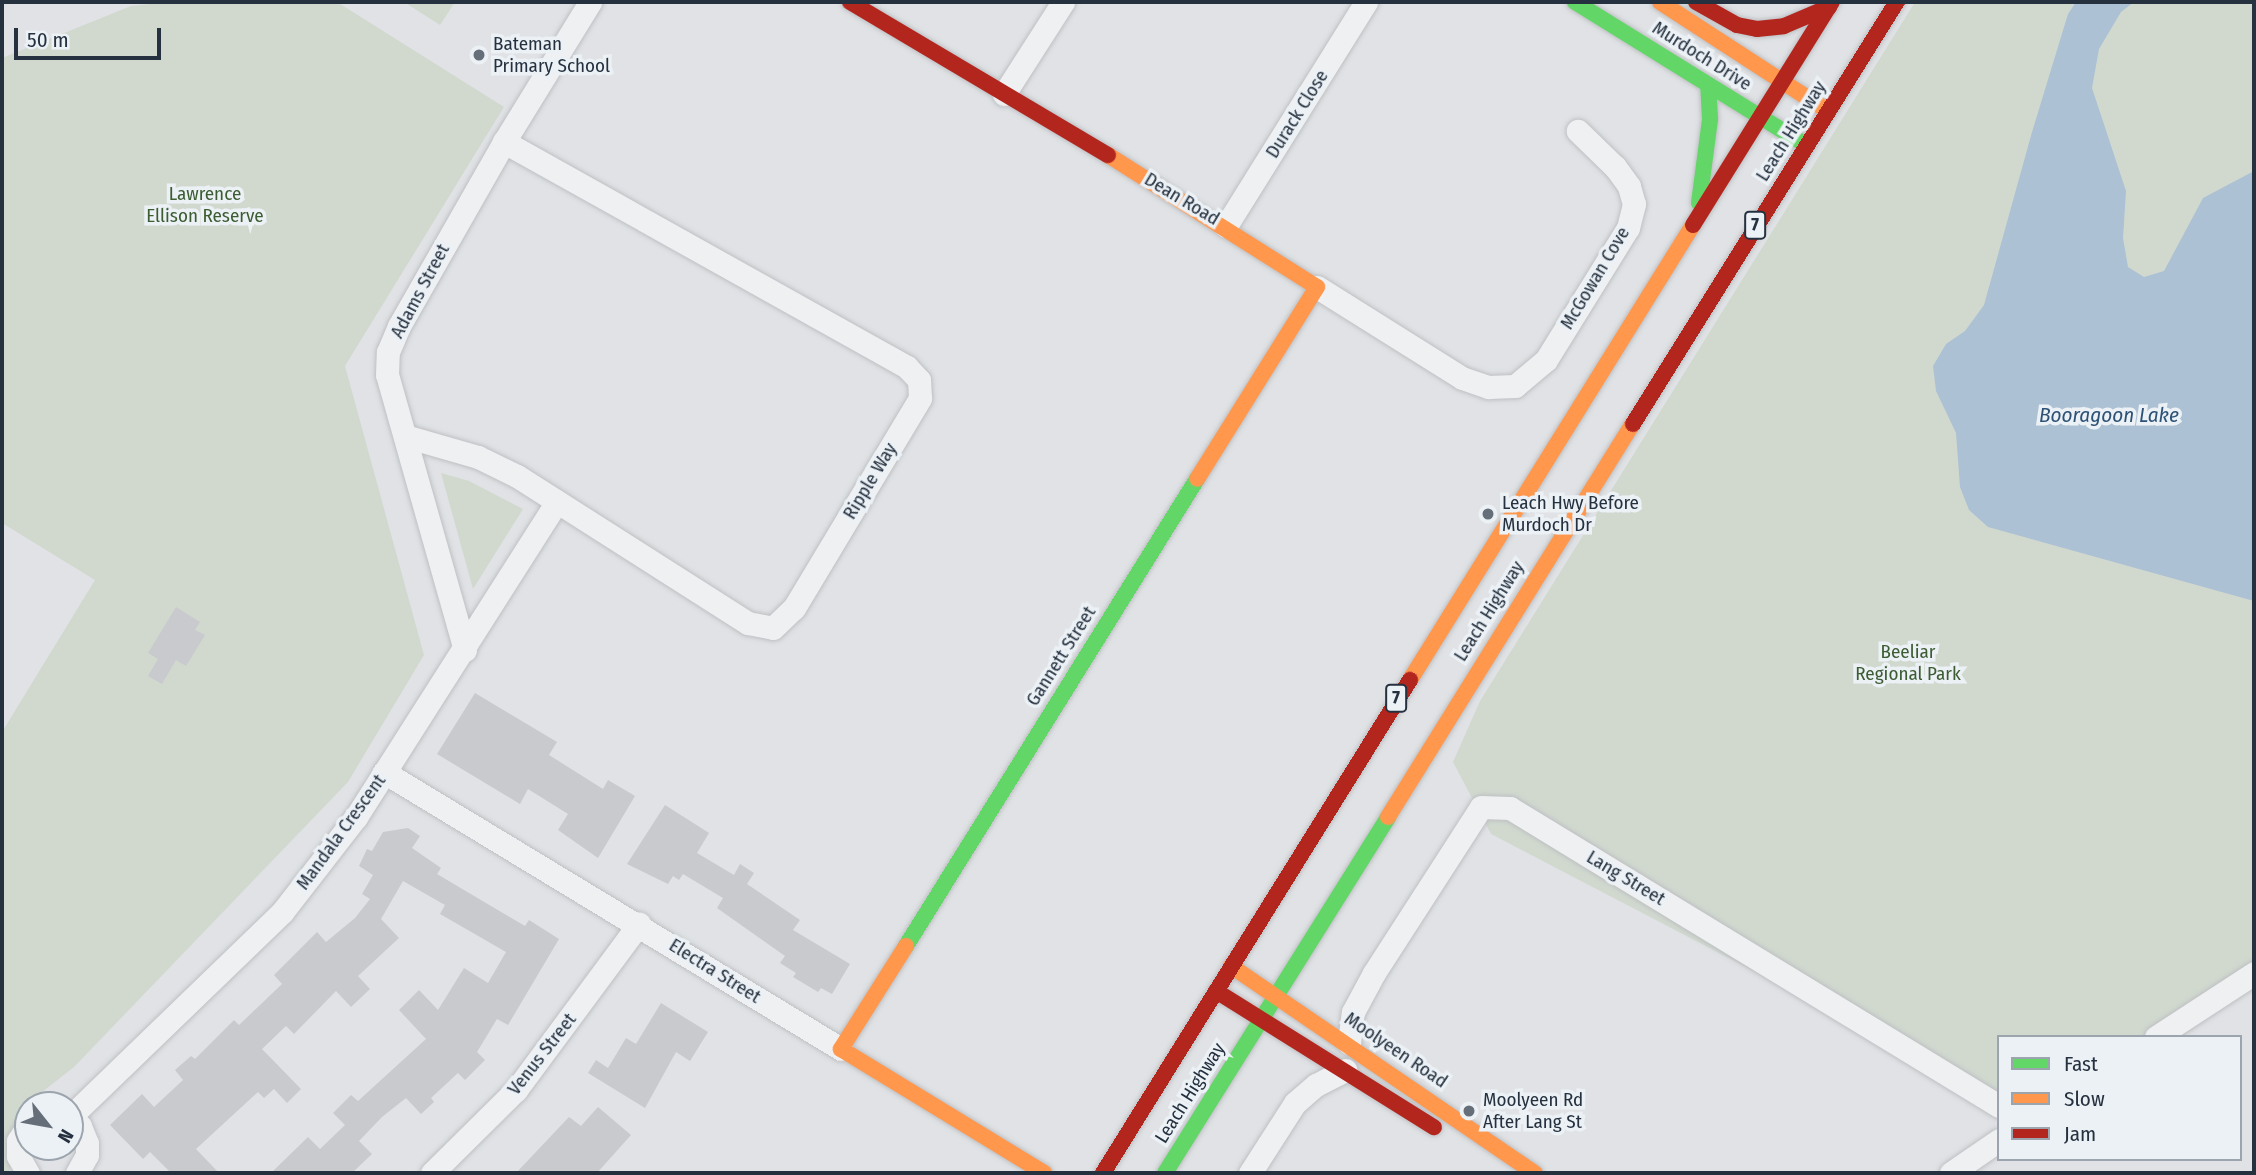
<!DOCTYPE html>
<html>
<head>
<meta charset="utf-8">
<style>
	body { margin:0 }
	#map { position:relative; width:2256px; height:1175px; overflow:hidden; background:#e0e2e5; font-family:"Fira Sans Condensed",sans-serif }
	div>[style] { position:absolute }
	.green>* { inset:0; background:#d1d9cf }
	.water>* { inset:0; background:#acc1d3 }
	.building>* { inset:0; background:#c8cacd }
	.roads { filter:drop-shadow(0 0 2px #bec0c3) drop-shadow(0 0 2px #bec0c3) }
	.street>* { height:23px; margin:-11.5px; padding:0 11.5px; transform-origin:11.5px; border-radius:11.5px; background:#eff0f2 }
	.fast>* { height:16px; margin:-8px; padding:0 8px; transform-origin:8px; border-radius:8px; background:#63d668 }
	.slow>* { height:16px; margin:-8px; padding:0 8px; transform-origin:8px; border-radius:8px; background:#ff974d }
	.jam>* { height:16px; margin:-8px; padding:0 8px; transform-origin:8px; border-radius:8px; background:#b3261e }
	.dots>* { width:19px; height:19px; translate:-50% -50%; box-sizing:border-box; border:4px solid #ecf1f6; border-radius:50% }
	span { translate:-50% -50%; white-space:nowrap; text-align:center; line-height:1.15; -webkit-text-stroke:7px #ecf1f6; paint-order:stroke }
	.shield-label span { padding:2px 5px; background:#ecf1f6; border:2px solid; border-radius:5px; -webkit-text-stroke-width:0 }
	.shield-label { font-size:18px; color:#25313f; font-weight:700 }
	.poi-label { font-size:19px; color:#25313f }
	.left { translate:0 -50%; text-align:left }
	.street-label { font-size:19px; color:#25313f }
	.park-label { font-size:19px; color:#3c5c32 }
	.water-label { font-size:21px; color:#2d5276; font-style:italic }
	.frame { position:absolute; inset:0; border:4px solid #25313f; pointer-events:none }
	.legend { position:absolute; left:1997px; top:1035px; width:245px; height:126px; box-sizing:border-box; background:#ecf1f6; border:2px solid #9ca4ad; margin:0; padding:9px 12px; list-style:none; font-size:21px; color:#25313f }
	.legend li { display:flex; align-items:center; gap:14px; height:35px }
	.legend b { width:35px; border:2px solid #9ca4ad }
	.north { position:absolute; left:14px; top:1091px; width:70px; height:70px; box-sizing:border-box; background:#ecf1f6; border:2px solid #9ca4ad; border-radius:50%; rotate:121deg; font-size:19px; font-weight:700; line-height:28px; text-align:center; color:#25313f }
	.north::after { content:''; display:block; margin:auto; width:24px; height:32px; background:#666f79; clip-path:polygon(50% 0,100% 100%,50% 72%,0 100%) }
	.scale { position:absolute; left:14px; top:28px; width:147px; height:32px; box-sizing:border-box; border:4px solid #25313f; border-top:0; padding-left:9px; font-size:21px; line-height:24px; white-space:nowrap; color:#25313f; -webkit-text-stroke:5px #ecf1f6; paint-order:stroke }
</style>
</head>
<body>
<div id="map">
	<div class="green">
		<div style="clip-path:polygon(167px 2px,337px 2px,504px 107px,345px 366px,424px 655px,348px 782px,74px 1067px,23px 1107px,9px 1173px,2px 1173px,2px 732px,95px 580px,2px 523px,2px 58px,131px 6px)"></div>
		<div style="clip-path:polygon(404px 2px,455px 2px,440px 25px)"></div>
		<div style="clip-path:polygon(1915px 2px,2254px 2px,2254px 961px,2142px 1037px,1999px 1037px,1999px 1099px,1491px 834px,1453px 762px,1480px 701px)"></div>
		<div style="clip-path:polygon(441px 473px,469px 481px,523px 509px,473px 589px)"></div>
	</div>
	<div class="water">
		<div style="clip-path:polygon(2076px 2px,2134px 2px,2121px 12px,2099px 49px,2092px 88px,2126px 191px,2123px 238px,2128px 267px,2144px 277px,2164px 271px,2203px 198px,2254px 171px,2254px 601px,1988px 527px,1969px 510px,1960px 487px,1956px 433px,1936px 391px,1933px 366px,1946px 344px,1965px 331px,1984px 305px,2032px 132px,2068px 14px)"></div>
	</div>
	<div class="building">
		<div style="clip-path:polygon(176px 607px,200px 622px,195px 630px,205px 635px,186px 666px,176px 660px,162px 684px,148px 676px,158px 659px,148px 653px)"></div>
		<div style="clip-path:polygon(475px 693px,557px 742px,549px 755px,603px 789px,608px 780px,635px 796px,598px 858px,558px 830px,568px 814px,528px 789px,520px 804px,437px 754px)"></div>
		<div style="clip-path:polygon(665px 805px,709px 833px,697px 853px,734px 875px,740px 864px,754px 873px,747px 884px,800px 920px,793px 930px,850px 964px,832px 994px,821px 988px,818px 992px,793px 977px,796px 973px,780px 963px,785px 956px,717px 908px,723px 898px,683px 874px,679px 880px,673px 876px,668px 884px,627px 864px)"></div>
		<div style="clip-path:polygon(408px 828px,420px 836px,412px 848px,441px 868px,437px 874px,525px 926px,529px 920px,559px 939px,508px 1025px,497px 1019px,477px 1052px,485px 1060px,465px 1080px,458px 1073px,431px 1098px,434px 1102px,421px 1114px,406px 1098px,382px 1117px,359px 1141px,372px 1154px,352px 1173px,271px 1173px,308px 1137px,320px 1149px,345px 1125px,333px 1113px,351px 1095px,358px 1101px,426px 1039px,399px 1010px,419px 990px,438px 1010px,464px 968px,488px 983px,506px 952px,440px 914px,445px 905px,403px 881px,381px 919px,399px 938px,358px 976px,370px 989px,351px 1007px,336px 991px,294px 1034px,286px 1026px,262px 1049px,301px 1089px,287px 1103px,274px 1089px,264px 1098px,258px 1092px,196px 1149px,219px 1173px,171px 1173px,150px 1152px,143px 1159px,110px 1125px,142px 1094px,154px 1107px,183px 1080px,175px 1070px,191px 1056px,195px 1059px,234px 1020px,239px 1025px,282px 984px,274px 975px,317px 932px,326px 942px,355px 918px,370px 899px,362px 894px,373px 875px,359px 866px,367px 849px,372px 851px,383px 832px)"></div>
		<div style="clip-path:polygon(661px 1003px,708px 1032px,690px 1061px,676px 1052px,645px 1108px,588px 1073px,596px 1060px,608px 1068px,626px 1038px,636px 1044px)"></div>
		<div style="clip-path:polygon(598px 1107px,631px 1135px,597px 1173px,516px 1173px,569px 1117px,581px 1126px)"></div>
	</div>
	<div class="roads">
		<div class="street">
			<div style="left:1004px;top:94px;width:109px;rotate:-57.3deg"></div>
			<div style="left:1226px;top:226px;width:264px;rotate:-58deg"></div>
			<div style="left:1317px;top:287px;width:171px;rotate:32.1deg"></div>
			<div style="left:1462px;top:378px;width:28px;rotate:19deg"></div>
			<div style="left:1488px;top:387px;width:27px;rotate:-2deg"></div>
			<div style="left:1515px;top:386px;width:40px;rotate:-40deg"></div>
			<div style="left:1546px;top:360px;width:155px;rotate:-58.2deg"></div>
			<div style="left:1628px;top:228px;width:25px;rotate:-76deg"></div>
			<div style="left:1634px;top:204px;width:19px;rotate:-106deg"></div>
			<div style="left:1629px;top:186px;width:24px;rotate:-126deg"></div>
			<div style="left:1615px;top:167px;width:52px;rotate:-135.8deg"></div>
			<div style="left:405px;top:436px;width:76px;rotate:16deg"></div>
			<div style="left:478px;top:457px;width:43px;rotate:26deg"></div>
			<div style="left:517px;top:476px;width:274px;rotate:32.5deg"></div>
			<div style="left:748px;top:623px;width:25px;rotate:11deg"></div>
			<div style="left:773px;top:628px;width:29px;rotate:-44deg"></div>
			<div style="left:794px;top:608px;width:245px;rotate:-59deg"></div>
			<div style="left:920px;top:398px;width:18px;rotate:-93deg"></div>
			<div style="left:919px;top:380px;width:18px;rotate:-133deg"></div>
			<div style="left:907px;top:367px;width:462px;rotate:-150.8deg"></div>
			<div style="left:465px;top:650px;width:286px;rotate:-105.8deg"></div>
			<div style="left:387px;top:375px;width:23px;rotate:-88deg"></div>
			<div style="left:388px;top:352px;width:28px;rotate:-67deg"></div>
			<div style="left:399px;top:326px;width:212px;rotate:-60.3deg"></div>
			<div style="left:504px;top:142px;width:164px;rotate:-58.4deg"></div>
			<div style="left:384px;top:772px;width:534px;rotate:31.22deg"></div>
			<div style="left:2156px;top:1037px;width:117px;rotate:-33.1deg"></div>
			<div style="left:1349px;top:1043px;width:31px;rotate:-83deg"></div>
			<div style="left:1353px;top:1012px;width:44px;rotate:-61.7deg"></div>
			<div style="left:1374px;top:973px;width:197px;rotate:-57.2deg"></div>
			<div style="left:1481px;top:807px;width:29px;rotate:2deg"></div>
			<div style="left:1510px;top:808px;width:573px;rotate:31.36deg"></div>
			<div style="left:70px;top:1117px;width:296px;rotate:-44deg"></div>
			<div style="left:283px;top:911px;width:119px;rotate:-52.2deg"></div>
			<div style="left:356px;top:817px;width:374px;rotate:-57.5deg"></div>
			<div style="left:70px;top:1118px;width:13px;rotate:39deg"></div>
			<div style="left:80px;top:1126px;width:18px;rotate:68deg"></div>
			<div style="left:87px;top:1143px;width:12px;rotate:90deg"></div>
			<div style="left:87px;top:1155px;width:21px;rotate:119deg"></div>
			<div style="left:28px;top:1125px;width:19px;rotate:122deg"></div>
			<div style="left:18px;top:1141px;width:15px;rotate:90deg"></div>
			<div style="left:18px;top:1156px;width:20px;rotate:60deg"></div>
			<div style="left:432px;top:1173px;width:118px;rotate:-44.7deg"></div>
			<div style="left:516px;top:1090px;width:207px;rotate:-53.5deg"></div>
			<div style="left:1250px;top:1173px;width:83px;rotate:-57.3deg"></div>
			<div style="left:1295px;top:1103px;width:28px;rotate:-41deg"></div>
			<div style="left:1316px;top:1085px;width:33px;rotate:-27deg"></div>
			<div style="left:1951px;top:1173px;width:58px;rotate:-34.5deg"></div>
		</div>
		<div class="fast">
			<div style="left:1575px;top:2px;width:272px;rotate:31.8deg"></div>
			<div style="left:1699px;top:203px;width:85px;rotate:-82.5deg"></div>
			<div style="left:1710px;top:119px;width:34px;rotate:-93deg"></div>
			<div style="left:906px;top:946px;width:550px;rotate:-58.07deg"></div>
			<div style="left:1165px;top:1173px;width:420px;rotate:-57.9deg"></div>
		</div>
		<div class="slow">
			<div style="left:1660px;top:2px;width:200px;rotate:33deg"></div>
			<div style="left:1108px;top:155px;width:247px;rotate:32.3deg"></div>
			<div style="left:1317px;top:287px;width:226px;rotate:122deg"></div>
			<div style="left:1410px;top:680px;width:536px;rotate:-58.12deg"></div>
			<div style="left:1388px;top:817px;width:463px;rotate:-58.1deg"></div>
			<div style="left:906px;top:946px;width:122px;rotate:122.3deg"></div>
			<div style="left:841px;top:1049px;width:238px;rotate:31.4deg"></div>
			<div style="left:1231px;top:966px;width:368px;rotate:34.3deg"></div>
		</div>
		<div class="jam">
			<div style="left:850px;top:2px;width:300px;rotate:30.7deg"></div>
			<div style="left:1696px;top:2px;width:47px;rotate:29.3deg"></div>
			<div style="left:1737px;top:25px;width:20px;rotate:11deg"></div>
			<div style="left:1757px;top:29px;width:27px;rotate:-6deg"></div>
			<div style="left:1784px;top:26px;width:49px;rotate:-22.9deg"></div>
			<div style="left:1693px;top:225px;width:263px;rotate:-58.1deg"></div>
			<div style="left:1633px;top:424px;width:498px;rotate:-58deg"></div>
			<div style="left:1216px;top:991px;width:257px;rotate:32deg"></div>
			<div style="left:1103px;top:1173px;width:581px;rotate:-58.09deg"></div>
		</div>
	</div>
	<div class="dots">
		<div style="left:479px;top:55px;background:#666f79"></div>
		<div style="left:1488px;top:514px;background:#666f79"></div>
		<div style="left:1469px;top:1111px;background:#666f79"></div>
	</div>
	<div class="shield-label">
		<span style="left:1755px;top:225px">7</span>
		<span style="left:1396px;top:698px">7</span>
	</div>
	<div class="poi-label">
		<span class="left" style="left:493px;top:55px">Bateman<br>Primary School</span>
		<span class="left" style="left:1502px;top:514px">Leach Hwy Before<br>Murdoch Dr</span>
		<span class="left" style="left:1483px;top:1111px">Moolyeen Rd<br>After Lang St</span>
	</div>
	<div class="street-label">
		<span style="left:1702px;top:56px;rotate:32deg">Murdoch Drive</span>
		<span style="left:1297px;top:114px;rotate:-58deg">Durack Close</span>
		<span style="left:1791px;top:131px;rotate:-58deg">Leach Highway</span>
		<span style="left:1182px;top:199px;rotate:31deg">Dean Road</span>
		<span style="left:1595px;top:278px;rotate:-59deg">McGowan Cove</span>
		<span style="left:420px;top:291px;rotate:-62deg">Adams Street</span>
		<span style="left:870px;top:481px;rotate:-59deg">Ripple Way</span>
		<span style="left:1489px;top:611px;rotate:-58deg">Leach Highway</span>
		<span style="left:1061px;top:656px;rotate:-58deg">Gannett Street</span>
		<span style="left:341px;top:832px;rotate:-54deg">Mandala Crescent</span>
		<span style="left:1626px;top:878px;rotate:31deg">Lang Street</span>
		<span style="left:715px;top:971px;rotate:32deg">Electra Street</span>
		<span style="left:1396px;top:1050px;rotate:34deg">Moolyeen Road</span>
		<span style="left:542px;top:1054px;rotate:-52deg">Venus Street</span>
		<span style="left:1190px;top:1093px;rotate:-58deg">Leach Highway</span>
	</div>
	<div class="park-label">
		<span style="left:205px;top:205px">Lawrence<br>Ellison Reserve</span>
		<span style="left:1908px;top:663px">Beeliar<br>Regional Park</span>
	</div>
	<div class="water-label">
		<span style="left:2109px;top:415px">Booragoon Lake</span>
	</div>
	<div class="frame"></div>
	<ul class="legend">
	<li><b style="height:9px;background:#63d668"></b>Fast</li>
	<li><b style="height:9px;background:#ff974d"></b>Slow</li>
	<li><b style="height:9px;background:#b3261e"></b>Jam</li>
	</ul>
	<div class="north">N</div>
	<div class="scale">50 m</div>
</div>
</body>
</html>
